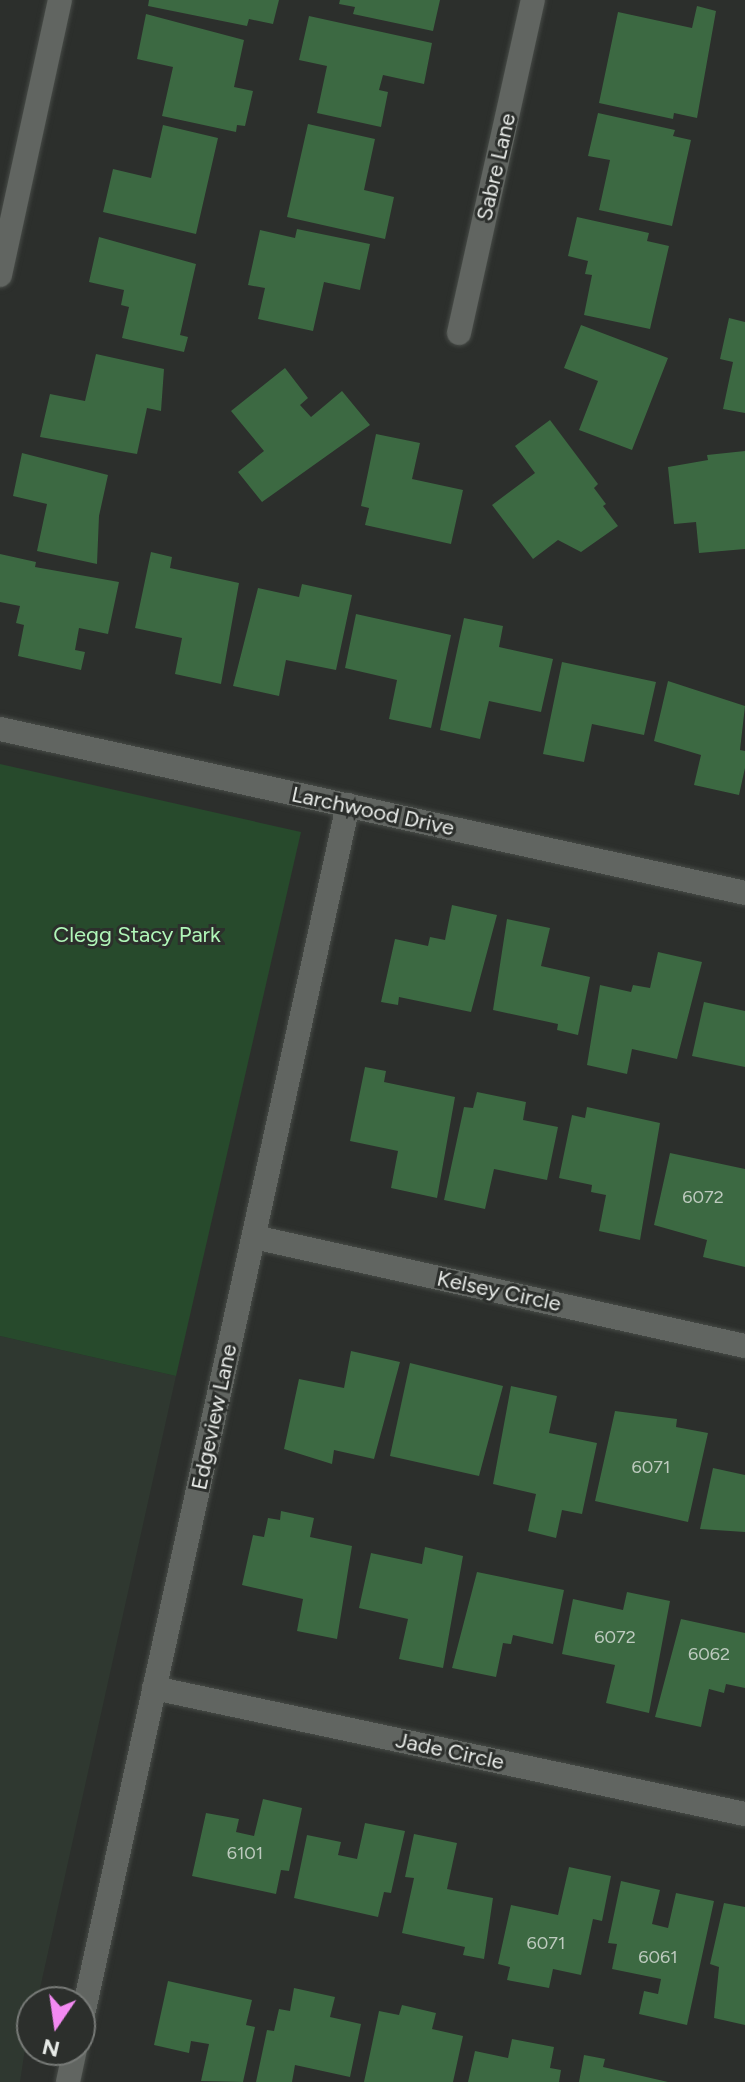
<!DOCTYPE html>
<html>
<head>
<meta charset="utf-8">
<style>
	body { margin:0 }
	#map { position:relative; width:745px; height:2082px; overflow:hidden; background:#2c2f2c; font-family:Figtree,sans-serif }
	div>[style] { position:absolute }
	.built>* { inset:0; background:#2f3830 }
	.green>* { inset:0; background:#274a2c }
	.building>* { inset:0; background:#3c6942 }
	.roads { filter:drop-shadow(0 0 2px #474b47) drop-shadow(0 0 2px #474b47) }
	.street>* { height:24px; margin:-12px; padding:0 12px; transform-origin:12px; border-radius:12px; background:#616561 }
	span { translate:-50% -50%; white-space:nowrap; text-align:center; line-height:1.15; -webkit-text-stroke:6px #2c2f2c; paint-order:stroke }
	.number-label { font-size:18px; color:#bdcabe }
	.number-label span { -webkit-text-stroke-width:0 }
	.street-label { font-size:22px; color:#e8ebe8 }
	.park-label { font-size:22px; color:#b0f6b8 }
	.north { position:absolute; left:16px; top:1986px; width:80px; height:80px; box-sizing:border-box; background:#2c2f2c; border:2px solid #777a77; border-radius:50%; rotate:193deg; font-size:22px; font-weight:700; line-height:32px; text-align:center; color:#e8ebe8 }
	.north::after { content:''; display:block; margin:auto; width:28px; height:36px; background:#f38af2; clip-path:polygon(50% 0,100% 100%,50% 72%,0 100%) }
</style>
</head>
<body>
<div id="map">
	<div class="built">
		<div style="clip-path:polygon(0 1336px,176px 1376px,37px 2002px,32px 2002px,20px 2082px,0 2082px)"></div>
	</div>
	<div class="green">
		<div style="clip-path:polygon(0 764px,301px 832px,176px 1376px,0 1336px)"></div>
	</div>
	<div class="building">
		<div style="clip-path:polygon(149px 0,279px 0,273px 24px,249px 19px,247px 26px,148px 6px)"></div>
		<div style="clip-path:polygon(340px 0,440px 0,433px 31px,353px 14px,355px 7px,339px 4px)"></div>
		<div style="clip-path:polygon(697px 6px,716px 11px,697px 118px,674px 113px,673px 119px,599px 103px,618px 12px,692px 28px)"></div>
		<div style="clip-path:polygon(146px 14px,244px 40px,234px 87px,253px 91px,245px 126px,237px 125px,236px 132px,162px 116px,173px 67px,137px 59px)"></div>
		<div style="clip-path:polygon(309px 16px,432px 43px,424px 84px,383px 75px,379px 90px,388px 92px,381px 127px,317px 113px,327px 66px,299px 60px)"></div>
		<div style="clip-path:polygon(598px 113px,675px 130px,673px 136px,691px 140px,672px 226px,599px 210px,610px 160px,588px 156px)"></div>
		<div style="clip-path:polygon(308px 124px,375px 139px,364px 190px,394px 197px,385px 239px,287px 217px)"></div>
		<div style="clip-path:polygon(163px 125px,218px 138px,196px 234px,103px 212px,113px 169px,151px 178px)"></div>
		<div style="clip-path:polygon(577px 217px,649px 233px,647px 241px,669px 246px,650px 329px,584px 315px,592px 275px,585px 274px,588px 261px,568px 256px)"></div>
		<div style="clip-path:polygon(297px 229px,370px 244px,360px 290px,324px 282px,313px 331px,258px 319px,265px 288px,248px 285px,260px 230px,295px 238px)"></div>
		<div style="clip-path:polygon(99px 237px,196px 264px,180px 335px,188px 337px,184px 352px,122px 338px,129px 307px,121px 305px,124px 290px,89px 282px)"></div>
		<div style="clip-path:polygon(729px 318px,745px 322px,745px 413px,723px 409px,733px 362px,720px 359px)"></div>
		<div style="clip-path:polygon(581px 325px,668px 358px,632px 450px,579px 430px,598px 381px,564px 368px)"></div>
		<div style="clip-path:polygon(96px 354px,164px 369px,161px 411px,147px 408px,137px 454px,40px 437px,50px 394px,85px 401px)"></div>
		<div style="clip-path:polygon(285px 368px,308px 398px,300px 405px,311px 417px,342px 391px,370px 425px,262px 502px,238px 472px,264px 451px,231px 411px)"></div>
		<div style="clip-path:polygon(550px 420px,598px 484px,594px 488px,606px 504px,603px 506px,618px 526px,581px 552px,558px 540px,533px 559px,492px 505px,535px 473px,515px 446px)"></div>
		<div style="clip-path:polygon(376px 434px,420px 443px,412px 479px,463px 490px,451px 544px,365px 525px,369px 508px,361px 506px)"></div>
		<div style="clip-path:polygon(745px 451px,745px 549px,699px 553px,696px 522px,674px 524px,668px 467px,708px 460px,707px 455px)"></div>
		<div style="clip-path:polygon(22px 453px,108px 475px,99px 516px,97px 564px,37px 551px,47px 504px,13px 496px)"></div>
		<div style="clip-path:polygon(151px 552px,172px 557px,170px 568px,239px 583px,221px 684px,175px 674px,182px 638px,135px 628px)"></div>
		<div style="clip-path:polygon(0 554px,36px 562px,35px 567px,119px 582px,108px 634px,79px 628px,75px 650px,85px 652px,81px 670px,18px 656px,24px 625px,16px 623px,20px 606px,0 602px)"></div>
		<div style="clip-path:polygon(302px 584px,352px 595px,336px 670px,286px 660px,279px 696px,233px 686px,258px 588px,299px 597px)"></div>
		<div style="clip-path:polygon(356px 614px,451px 635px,431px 728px,389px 719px,397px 680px,345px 668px)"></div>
		<div style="clip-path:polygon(464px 618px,503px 626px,499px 647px,553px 659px,541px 712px,489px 701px,480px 739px,440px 730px)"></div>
		<div style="clip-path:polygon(562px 662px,656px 682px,644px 735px,592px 724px,584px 762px,543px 754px)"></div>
		<div style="clip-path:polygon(668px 681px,745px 706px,740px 750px,745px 751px,745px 768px,739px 795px,694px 785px,701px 755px,654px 741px)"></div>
		<div style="clip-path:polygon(452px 905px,497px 915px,471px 1012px,399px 997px,398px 1005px,381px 1002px,395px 939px,428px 946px,430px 937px,445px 940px)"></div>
		<div style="clip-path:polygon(507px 919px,550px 928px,541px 966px,590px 977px,578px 1035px,557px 1030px,558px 1024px,493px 1010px)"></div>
		<div style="clip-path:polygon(658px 952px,702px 962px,677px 1059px,632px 1049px,627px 1074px,587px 1065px,600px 985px,631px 992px,633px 985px,650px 988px)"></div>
		<div style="clip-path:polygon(704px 1002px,745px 1011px,745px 1067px,692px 1056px)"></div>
		<div style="clip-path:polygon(365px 1067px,386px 1071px,384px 1082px,455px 1097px,437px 1198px,391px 1188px,398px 1151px,350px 1141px)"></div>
		<div style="clip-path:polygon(477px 1092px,526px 1102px,523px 1120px,558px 1127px,547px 1180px,494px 1169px,485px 1209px,444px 1200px,464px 1107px,473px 1108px)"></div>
		<div style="clip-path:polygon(587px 1107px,660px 1123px,640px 1240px,599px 1231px,606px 1195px,591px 1192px,592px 1185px,559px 1178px,572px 1115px,585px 1118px)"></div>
		<div style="clip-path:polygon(670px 1153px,745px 1169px,745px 1267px,703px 1257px,707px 1240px,654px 1225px)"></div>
		<div style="clip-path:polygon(351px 1351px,400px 1362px,374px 1459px,334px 1450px,332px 1464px,284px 1449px,299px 1379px,344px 1388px)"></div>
		<div style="clip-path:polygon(410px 1363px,503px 1386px,479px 1476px,390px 1456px)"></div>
		<div style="clip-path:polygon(511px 1386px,557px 1396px,549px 1433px,597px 1443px,582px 1514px,562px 1510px,556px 1538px,528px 1531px,536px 1494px,493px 1484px)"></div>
		<div style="clip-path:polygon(615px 1411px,677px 1419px,676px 1427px,708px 1433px,688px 1522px,595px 1501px)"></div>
		<div style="clip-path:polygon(713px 1468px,745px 1475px,745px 1532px,700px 1529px)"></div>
		<div style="clip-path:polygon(281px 1511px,314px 1518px,310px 1537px,352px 1546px,337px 1639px,297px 1631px,303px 1599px,242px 1585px,253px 1535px,264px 1537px,268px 1518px,280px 1520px)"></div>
		<div style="clip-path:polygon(425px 1547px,463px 1556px,443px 1668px,399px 1659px,408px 1619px,359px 1608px,371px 1553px,422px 1564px)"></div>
		<div style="clip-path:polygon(477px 1572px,564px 1590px,553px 1644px,513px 1635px,511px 1644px,503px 1643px,496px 1677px,452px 1668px)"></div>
		<div style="clip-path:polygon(627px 1592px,670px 1601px,649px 1713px,606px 1703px,615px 1665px,562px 1654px,573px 1599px,623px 1610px)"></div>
		<div style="clip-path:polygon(681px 1619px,745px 1633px,745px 1688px,726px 1684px,724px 1693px,709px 1689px,701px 1727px,655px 1717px)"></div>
		<div style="clip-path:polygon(263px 1799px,302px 1808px,289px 1871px,281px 1870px,276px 1894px,192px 1876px,206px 1813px,239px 1819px,236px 1832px,254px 1836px)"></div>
		<div style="clip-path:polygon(365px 1823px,405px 1831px,391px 1893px,384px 1892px,378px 1917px,294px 1898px,307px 1835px,341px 1842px,338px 1855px,357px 1859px)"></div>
		<div style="clip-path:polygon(414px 1834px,457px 1843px,447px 1889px,493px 1898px,484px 1959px,463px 1955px,465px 1947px,402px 1933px,414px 1878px,405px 1877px)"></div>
		<div style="clip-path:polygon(569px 1867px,611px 1876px,602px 1921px,593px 1919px,581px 1975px,553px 1969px,549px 1988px,507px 1980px,510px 1967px,498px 1964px,511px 1905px,558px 1915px)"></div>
		<div style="clip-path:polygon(621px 1881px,660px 1890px,652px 1924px,668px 1928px,676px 1893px,714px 1901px,687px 2025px,639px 2014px,644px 1991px,658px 1994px,661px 1979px,612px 1969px,617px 1944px,608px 1943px)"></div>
		<div style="clip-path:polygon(724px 1903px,745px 1907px,745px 2025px,714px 2018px,719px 1967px,710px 1964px)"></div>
		<div style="clip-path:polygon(168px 1981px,252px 2000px,246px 2025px,255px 2027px,243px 2082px,201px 2081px,209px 2044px,191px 2041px,189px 2053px,154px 2045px)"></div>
		<div style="clip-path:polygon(294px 1988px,335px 1997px,330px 2017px,361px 2024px,350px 2077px,295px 2065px,292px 2082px,256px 2082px,267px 2030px,274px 2031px,279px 2009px,290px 2011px)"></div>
		<div style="clip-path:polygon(402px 2005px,436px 2013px,432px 2029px,463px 2036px,453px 2082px,364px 2082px,379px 2011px,399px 2015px)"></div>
		<div style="clip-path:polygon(512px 2039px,554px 2047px,550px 2068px,561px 2070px,559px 2082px,468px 2082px,475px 2051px,508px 2058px)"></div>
		<div style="clip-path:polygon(584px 2055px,605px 2059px,603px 2067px,668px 2082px,579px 2082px)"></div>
	</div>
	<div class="roads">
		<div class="street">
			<div style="left:0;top:275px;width:281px;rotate:-77.7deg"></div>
			<div style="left:459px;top:333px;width:341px;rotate:-77.5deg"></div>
			<div style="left:0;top:729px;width:763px;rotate:12.41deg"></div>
			<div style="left:254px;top:1237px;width:503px;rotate:12.52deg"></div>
			<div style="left:154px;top:1688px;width:604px;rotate:12.04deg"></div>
			<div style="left:80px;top:2028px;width:1252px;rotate:-77.64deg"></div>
			<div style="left:68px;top:2082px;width:33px;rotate:-78deg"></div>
		</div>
	</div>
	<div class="number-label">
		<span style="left:703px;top:1197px">6072</span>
		<span style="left:651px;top:1467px">6071</span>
		<span style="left:615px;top:1637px">6072</span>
		<span style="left:709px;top:1654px">6062</span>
		<span style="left:245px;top:1853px">6101</span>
		<span style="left:546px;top:1943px">6071</span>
		<span style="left:658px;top:1957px">6061</span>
	</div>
	<div class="street-label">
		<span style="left:496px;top:167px;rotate:-77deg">Sabre Lane</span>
		<span style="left:373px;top:811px;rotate:12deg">Larchwood Drive</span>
		<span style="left:499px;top:1291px;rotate:12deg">Kelsey Circle</span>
		<span style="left:214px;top:1417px;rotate:-78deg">Edgeview Lane</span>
		<span style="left:450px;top:1751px;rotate:12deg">Jade Circle</span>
	</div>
	<div class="park-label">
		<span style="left:137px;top:935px">Clegg Stacy Park</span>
	</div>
	<div class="north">N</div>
</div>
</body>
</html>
